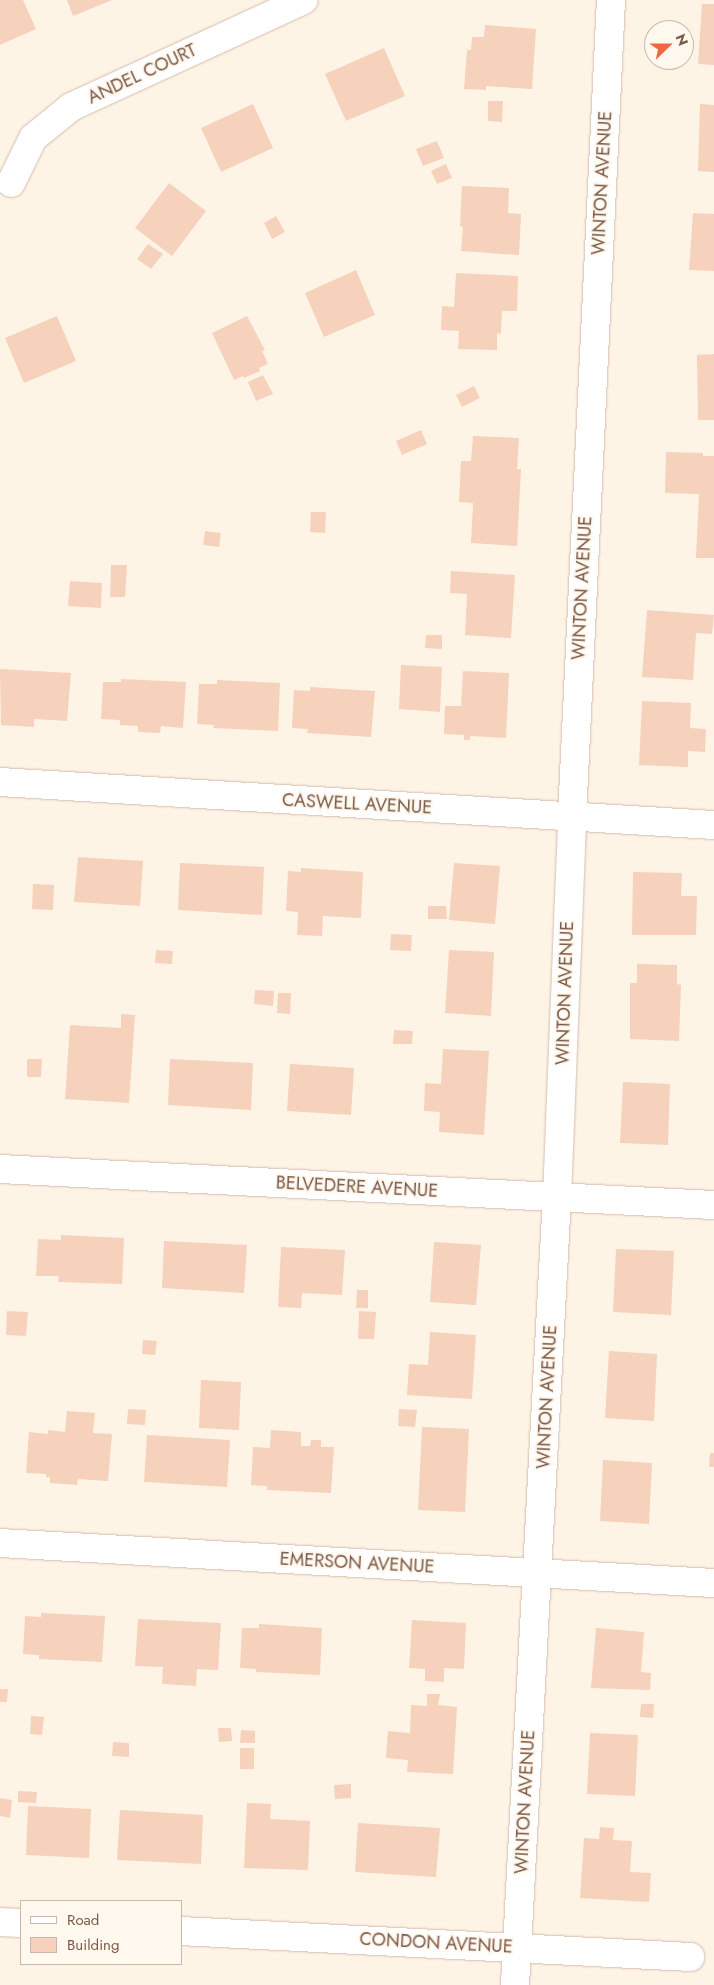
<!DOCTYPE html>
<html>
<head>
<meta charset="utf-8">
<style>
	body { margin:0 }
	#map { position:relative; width:714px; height:1985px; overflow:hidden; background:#fef4e6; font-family:Jost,sans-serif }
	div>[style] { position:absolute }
	.building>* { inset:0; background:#f6d1bb }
	.roads { filter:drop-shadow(0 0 1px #d4bdad) drop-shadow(0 0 1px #d4bdad) }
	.minor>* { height:28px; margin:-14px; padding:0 14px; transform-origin:14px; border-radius:14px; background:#fff }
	span { translate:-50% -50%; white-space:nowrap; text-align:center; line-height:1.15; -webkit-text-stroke:4px #fff8ee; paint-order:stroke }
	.street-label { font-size:18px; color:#7b5948 }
	.legend { position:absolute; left:20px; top:1900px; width:162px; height:65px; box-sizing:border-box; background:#fff8ee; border:1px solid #cab8ac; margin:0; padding:6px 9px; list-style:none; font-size:15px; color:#7b5948 }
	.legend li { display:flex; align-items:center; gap:10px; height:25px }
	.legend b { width:25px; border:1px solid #cab8ac }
	.north { position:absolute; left:644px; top:20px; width:50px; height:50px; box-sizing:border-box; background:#fff8ee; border:1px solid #cab8ac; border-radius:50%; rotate:68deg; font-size:14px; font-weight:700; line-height:20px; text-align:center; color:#7b5948 }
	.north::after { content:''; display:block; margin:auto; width:18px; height:22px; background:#f36440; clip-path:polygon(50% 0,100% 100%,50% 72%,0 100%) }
</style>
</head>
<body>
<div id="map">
	<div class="building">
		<div style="clip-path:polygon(0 0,23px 0,36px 29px,0 45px)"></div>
		<div style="clip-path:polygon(67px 0,112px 0,73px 16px)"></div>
		<div style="clip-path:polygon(702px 4px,714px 4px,714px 65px,698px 64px)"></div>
		<div style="clip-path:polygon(485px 25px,536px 29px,532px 89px,486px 86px,486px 90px,464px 89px,467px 50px,471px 50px,472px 37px,484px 37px)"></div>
		<div style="clip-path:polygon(384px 48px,405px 96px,346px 121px,325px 74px)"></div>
		<div style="clip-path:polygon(488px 101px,503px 101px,502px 122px,488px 121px)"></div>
		<div style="clip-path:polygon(253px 104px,273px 148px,221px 172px,201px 128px)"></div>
		<div style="clip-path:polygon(700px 104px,714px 105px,714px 172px,698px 171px)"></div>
		<div style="clip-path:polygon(437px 141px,444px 158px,423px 166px,416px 149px)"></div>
		<div style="clip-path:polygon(446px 164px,452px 178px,437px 184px,431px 171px)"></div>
		<div style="clip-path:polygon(169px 183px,206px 211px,172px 256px,135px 228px)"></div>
		<div style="clip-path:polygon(462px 186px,509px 188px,508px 213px,521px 214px,519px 255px,461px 251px,463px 227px,460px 226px)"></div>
		<div style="clip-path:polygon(693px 213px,714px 214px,714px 271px,689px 270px)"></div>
		<div style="clip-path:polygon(276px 216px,285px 232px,272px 239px,264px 223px)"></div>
		<div style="clip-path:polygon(148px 244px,163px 254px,151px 269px,137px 259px)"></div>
		<div style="clip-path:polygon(356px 270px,375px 315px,324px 337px,305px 293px)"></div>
		<div style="clip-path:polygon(456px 273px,518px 276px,517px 311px,502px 311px,501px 334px,497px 333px,497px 350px,458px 349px,459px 331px,441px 330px,442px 306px,454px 307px)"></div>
		<div style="clip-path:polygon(57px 316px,76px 361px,24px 383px,5px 338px)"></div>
		<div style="clip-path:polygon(247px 316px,265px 350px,262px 351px,268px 364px,259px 368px,260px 371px,244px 378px,243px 376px,234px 380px,212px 333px)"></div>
		<div style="clip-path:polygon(714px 354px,714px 420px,698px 420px,697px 355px)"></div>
		<div style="clip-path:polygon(263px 375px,273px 394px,256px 401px,248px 382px)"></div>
		<div style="clip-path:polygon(474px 386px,480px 398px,462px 407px,456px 395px)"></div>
		<div style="clip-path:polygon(421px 430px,427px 444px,402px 455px,396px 441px)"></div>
		<div style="clip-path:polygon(473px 436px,519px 438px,517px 469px,521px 469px,517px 546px,471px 543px,473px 503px,459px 502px,461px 461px,471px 461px)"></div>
		<div style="clip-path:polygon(666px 452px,703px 453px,703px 456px,714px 456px,714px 558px,696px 558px,699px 494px,665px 493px)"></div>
		<div style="clip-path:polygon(311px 512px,326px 512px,325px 533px,310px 532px)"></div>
		<div style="clip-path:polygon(205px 531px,221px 533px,219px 547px,203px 545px)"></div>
		<div style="clip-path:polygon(111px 565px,127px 565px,125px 597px,110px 597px)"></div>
		<div style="clip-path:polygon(451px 571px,515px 575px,511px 638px,465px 635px,467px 594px,450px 593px)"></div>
		<div style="clip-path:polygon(70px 581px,102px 583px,101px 608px,68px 606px)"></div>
		<div style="clip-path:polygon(647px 610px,714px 615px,712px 634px,696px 633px,693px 680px,642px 677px)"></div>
		<div style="clip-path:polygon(426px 635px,442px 635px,442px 649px,425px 648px)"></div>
		<div style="clip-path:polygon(401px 665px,442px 667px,440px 712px,399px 709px)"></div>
		<div style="clip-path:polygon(0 669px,71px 673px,67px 721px,34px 719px,34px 727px,1px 725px)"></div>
		<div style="clip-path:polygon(463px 671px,509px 673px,506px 738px,470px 736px,470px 740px,464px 740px,464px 735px,444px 734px,445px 706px,461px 706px)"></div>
		<div style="clip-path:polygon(121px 679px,186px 682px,183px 728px,161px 726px,160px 733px,138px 732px,138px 726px,120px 725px,120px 720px,101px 719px,103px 682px,121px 682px)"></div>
		<div style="clip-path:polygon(217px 680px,280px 683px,278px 731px,213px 728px,214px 725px,197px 724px,199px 684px,217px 684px)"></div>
		<div style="clip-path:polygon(310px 687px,375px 691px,371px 737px,307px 733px,308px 729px,292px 728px,294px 690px,310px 691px)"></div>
		<div style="clip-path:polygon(642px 701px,691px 703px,690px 728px,706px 729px,705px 752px,688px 751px,688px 767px,639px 765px)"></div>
		<div style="clip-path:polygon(78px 857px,143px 861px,140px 906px,74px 902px)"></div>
		<div style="clip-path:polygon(180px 863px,264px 867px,262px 915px,178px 910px)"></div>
		<div style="clip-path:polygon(454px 863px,500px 866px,495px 924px,449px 920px)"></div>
		<div style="clip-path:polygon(301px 868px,363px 872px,361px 918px,323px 916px,322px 936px,297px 935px,298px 912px,286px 911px,288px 871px,301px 872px)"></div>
		<div style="clip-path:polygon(633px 872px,682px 873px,681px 896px,697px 896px,696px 935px,632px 935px)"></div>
		<div style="clip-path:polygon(33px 884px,54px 885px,53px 910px,32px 909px)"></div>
		<div style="clip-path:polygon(428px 906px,446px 906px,447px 919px,428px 919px)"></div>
		<div style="clip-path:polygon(391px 934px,412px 935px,411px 951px,390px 950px)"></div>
		<div style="clip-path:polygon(156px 950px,173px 951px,172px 964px,155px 963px)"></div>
		<div style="clip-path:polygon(449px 950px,494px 952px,491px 1016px,445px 1013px)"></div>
		<div style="clip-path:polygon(637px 964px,677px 965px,677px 984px,681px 985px,679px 1041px,630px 1039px,630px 983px,637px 983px)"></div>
		<div style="clip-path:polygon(255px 990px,274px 991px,273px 1006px,254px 1004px)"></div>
		<div style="clip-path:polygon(278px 993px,291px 993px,290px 1014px,277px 1013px)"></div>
		<div style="clip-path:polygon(121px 1014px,135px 1015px,129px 1103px,65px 1099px,70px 1025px,121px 1028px)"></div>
		<div style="clip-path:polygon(394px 1030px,413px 1031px,412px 1044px,393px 1044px)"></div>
		<div style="clip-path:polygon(443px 1049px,489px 1051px,484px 1135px,439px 1132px,440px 1112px,424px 1111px,425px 1083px,441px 1084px)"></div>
		<div style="clip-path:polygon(27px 1059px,42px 1059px,41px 1077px,27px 1077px)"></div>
		<div style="clip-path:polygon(170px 1059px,253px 1063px,251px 1110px,168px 1105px)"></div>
		<div style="clip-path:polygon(290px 1064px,354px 1068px,351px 1115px,287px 1111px)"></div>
		<div style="clip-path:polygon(623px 1082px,670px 1084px,668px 1145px,620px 1143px)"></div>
		<div style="clip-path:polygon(61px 1235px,124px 1238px,122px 1284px,58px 1282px,59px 1276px,36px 1276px,38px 1239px,61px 1240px)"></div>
		<div style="clip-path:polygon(164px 1241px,247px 1245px,244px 1293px,162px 1288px)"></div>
		<div style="clip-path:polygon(434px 1242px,481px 1245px,476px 1305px,430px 1302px)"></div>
		<div style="clip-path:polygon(281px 1247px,345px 1250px,342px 1295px,302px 1293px,301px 1308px,278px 1307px)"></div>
		<div style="clip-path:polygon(616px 1249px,674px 1251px,671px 1315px,613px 1312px)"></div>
		<div style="clip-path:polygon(357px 1290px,368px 1290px,368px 1308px,356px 1308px)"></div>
		<div style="clip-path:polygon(7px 1311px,28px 1312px,26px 1336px,6px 1335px)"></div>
		<div style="clip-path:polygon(359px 1311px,376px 1312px,374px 1339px,358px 1339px)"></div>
		<div style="clip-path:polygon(430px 1332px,476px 1335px,472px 1399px,407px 1395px,409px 1364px,428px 1365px)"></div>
		<div style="clip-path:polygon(143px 1340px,157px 1341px,155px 1355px,142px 1354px)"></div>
		<div style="clip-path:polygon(609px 1351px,657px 1354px,654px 1421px,605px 1418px)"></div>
		<div style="clip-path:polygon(201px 1380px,241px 1382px,239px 1430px,199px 1428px)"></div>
		<div style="clip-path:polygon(128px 1409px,146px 1410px,145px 1425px,127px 1424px)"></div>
		<div style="clip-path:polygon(399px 1409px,417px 1410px,415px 1427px,398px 1426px)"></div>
		<div style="clip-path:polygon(67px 1411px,95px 1413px,93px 1433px,112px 1434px,108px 1481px,78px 1479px,77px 1485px,50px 1483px,50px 1477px,46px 1477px,46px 1474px,26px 1473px,29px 1432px,48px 1434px,48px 1430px,65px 1432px)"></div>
		<div style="clip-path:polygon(422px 1427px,469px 1429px,465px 1512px,418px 1510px)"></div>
		<div style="clip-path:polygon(271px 1430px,301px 1432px,301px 1446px,310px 1446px,311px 1440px,321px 1440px,321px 1447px,334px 1447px,331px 1493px,267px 1490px,267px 1486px,251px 1485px,253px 1447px,270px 1448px)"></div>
		<div style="clip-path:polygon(147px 1435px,230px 1440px,227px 1487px,144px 1482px)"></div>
		<div style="clip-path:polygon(710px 1453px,714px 1453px,714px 1467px,709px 1467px)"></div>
		<div style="clip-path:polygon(603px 1460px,652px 1463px,649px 1524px,600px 1521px)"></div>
		<div style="clip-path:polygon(41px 1613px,105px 1616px,102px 1662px,39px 1659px,39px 1655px,23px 1654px,25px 1616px,41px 1617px)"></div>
		<div style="clip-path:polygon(138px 1619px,221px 1623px,218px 1670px,197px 1669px,196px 1686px,162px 1684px,163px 1667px,135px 1666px)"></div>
		<div style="clip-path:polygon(412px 1620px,466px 1623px,464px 1669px,444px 1668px,444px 1682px,425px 1681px,425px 1669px,409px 1668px)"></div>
		<div style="clip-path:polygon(259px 1624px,322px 1628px,320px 1675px,256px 1672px,256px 1669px,240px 1668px,242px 1628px,259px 1628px)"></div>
		<div style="clip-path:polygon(596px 1628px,644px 1632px,641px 1672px,651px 1673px,650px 1690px,591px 1688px)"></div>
		<div style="clip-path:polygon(0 1689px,8px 1689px,7px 1702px,0 1702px)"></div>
		<div style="clip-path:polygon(427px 1694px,440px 1694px,438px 1705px,457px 1707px,453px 1774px,407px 1772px,408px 1760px,386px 1758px,388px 1731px,410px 1733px,411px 1705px,427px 1706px)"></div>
		<div style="clip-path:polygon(641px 1704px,654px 1704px,653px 1718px,640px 1717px)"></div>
		<div style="clip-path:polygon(31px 1716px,44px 1717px,42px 1735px,30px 1734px)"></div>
		<div style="clip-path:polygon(218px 1728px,231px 1728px,232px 1741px,219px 1742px)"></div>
		<div style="clip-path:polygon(241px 1730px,255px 1731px,255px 1743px,240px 1743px)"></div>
		<div style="clip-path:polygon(590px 1733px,638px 1735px,635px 1796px,587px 1794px)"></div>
		<div style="clip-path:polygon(113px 1742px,129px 1743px,129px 1757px,112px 1756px)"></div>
		<div style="clip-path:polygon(240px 1748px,254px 1748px,254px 1769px,240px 1769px)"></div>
		<div style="clip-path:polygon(351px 1784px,351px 1798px,335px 1799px,334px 1785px)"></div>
		<div style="clip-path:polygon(18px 1791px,37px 1792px,36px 1803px,18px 1802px)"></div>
		<div style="clip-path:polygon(0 1798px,12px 1800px,10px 1818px,0 1816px)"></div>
		<div style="clip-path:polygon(247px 1803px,271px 1804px,270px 1819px,310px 1821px,308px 1870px,244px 1868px)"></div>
		<div style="clip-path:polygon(28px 1806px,91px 1809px,89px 1858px,26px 1855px)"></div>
		<div style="clip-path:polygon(120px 1810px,203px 1815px,201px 1864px,117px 1860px)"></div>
		<div style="clip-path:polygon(358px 1823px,440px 1828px,436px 1877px,355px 1872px)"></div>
		<div style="clip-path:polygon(600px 1827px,614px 1828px,613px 1840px,632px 1841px,630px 1872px,651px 1873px,649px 1902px,580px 1898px,584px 1838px,599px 1839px)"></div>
	</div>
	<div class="roads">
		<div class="minor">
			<div style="left:11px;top:183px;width:50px;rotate:-63.9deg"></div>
			<div style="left:33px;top:138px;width:49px;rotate:-39.2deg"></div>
			<div style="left:71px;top:107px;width:256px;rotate:-24.7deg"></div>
			<div style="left:0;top:782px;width:715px;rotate:3.45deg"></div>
			<div style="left:0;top:1169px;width:715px;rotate:2.89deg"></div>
			<div style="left:0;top:1543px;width:715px;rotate:3.21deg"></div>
			<div style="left:0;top:1922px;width:21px;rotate:3deg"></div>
			<div style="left:181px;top:1931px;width:510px;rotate:2.92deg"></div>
			<div style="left:515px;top:1985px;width:789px;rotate:-86.95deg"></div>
			<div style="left:557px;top:1197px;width:380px;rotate:-87.7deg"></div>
			<div style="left:572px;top:817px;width:818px;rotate:-87.27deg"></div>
		</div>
	</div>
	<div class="street-label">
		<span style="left:142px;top:74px;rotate:-25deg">ANDEL COURT</span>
		<span style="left:602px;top:183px;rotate:-87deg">WINTON AVENUE</span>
		<span style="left:582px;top:588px;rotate:-87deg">WINTON AVENUE</span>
		<span style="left:357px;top:804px;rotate:3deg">CASWELL AVENUE</span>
		<span style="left:565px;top:993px;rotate:-88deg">WINTON AVENUE</span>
		<span style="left:357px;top:1187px;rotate:3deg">BELVEDERE AVENUE</span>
		<span style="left:547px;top:1397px;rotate:-87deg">WINTON AVENUE</span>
		<span style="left:357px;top:1563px;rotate:3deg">EMERSON AVENUE</span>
		<span style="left:525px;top:1802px;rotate:-87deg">WINTON AVENUE</span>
		<span style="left:436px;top:1943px;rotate:3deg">CONDON AVENUE</span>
	</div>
	<ul class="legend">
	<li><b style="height:6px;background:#fff"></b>Road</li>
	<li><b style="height:14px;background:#f6d1bb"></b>Building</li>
	</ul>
	<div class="north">N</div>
</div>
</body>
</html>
